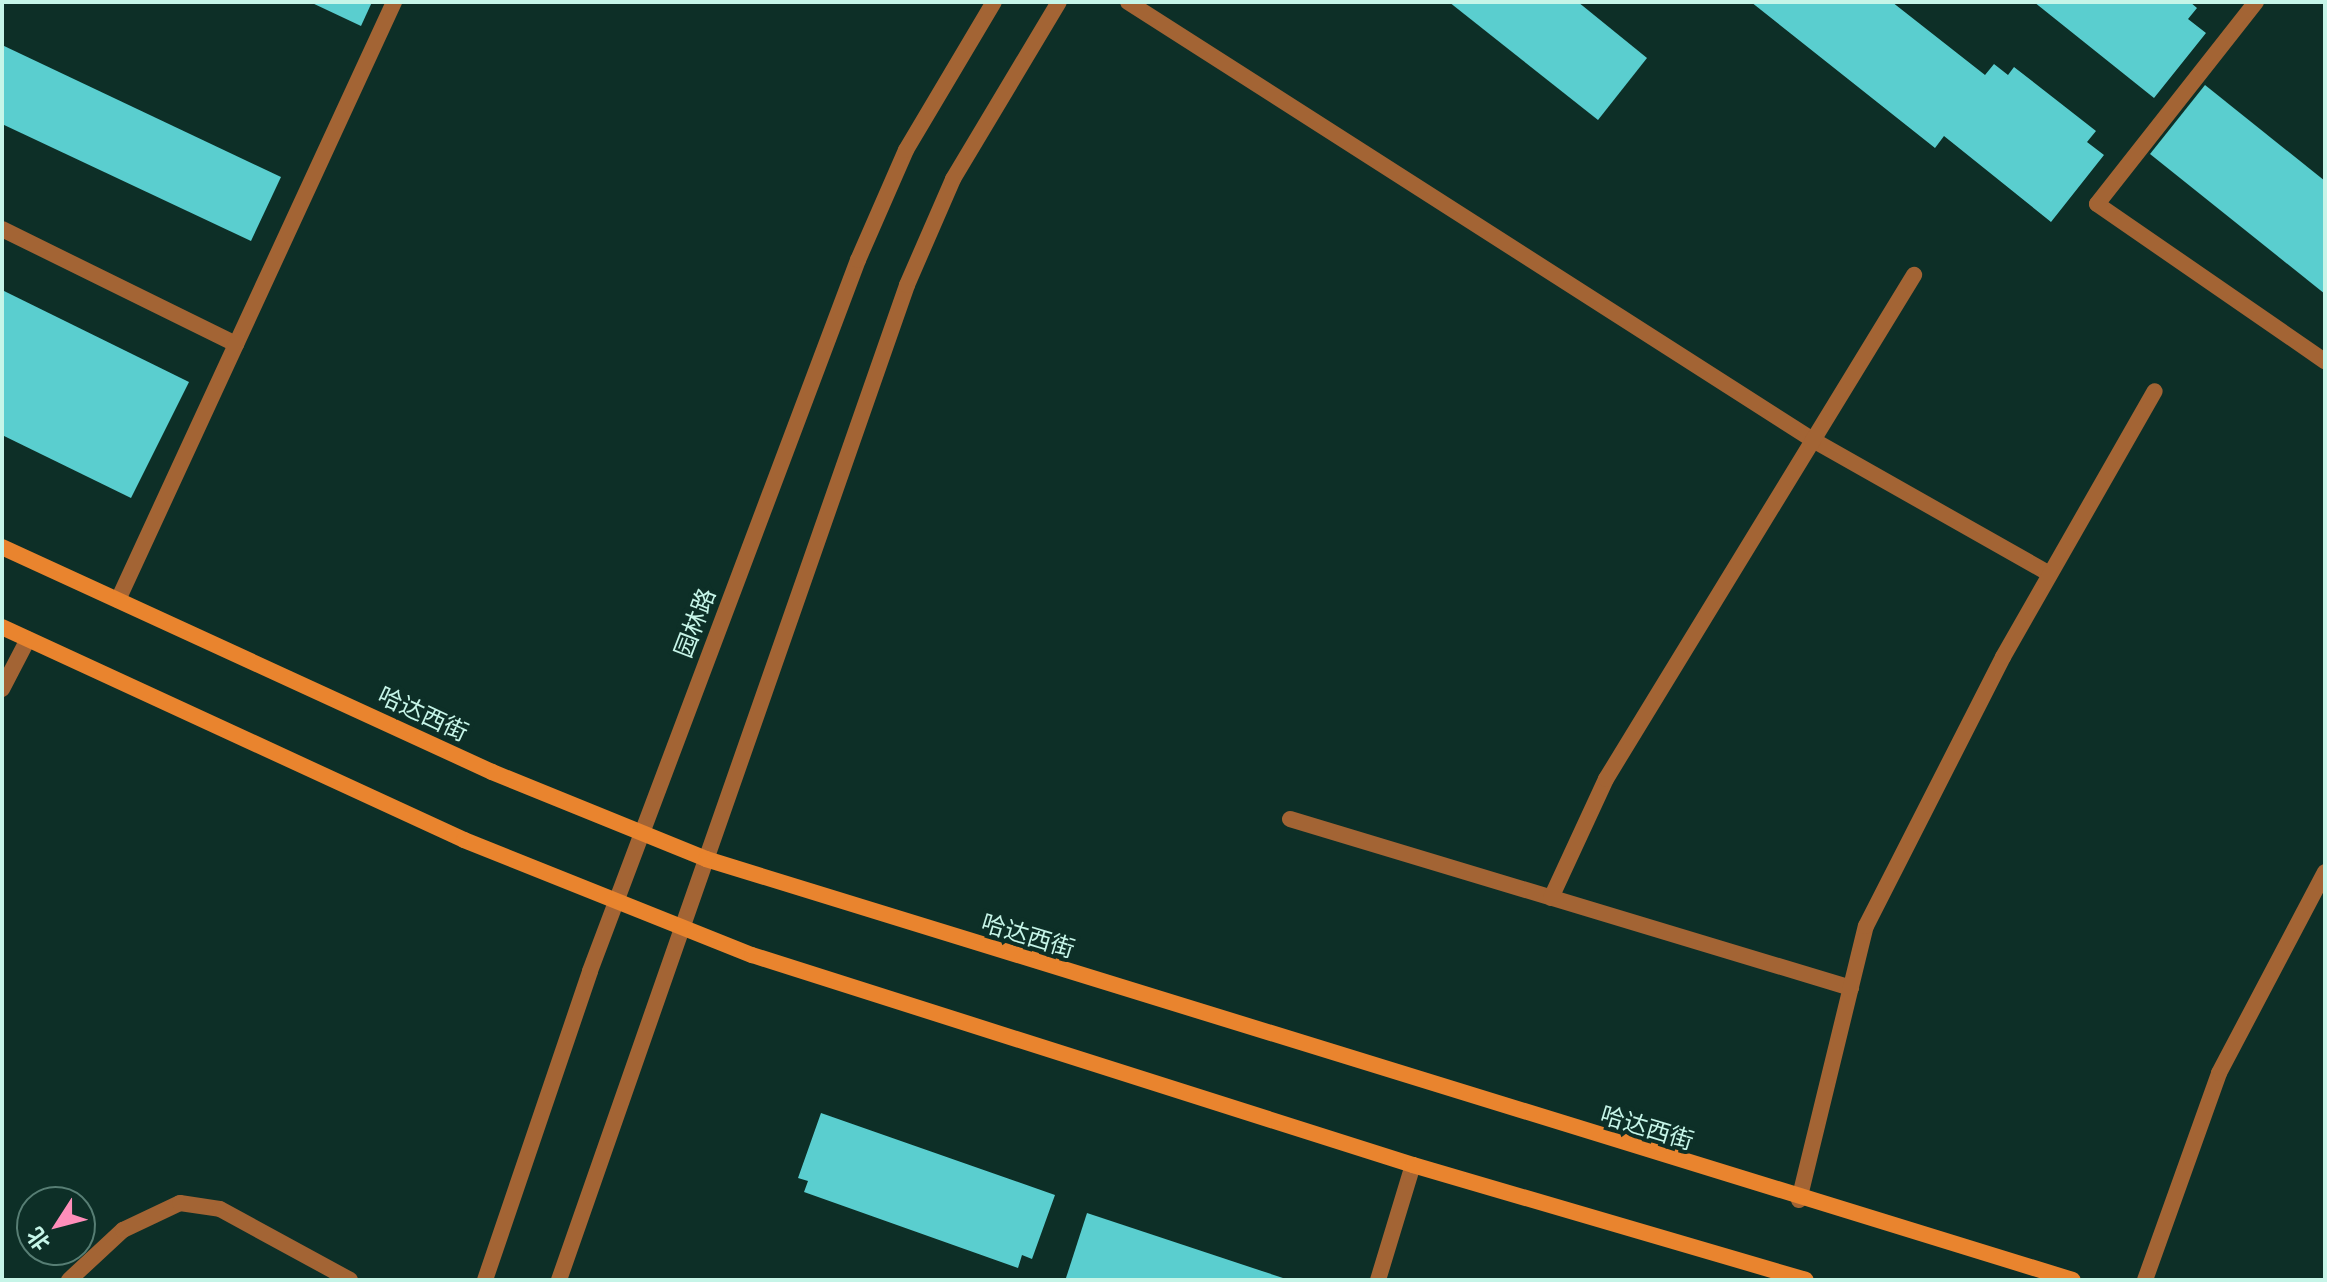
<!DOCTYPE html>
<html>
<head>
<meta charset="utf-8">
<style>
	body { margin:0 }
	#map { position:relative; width:2327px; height:1282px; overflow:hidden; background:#0d2f27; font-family:"Archivo Narrow","Noto Sans SC",sans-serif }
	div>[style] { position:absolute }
	.building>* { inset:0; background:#5acecf }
	.service>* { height:16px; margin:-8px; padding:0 8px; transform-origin:8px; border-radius:8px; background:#a36434 }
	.minor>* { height:16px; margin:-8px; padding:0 8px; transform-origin:8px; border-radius:8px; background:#a36434 }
	.tertiary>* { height:16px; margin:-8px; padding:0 8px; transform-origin:8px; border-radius:8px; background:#a36434 }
	.secondary>* { height:16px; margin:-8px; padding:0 8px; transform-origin:8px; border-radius:8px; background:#e9842e }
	span { translate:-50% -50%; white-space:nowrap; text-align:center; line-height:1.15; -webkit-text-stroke:8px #0d2f27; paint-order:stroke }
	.street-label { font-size:24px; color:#c6f5e8 }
	.frame { position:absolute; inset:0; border:4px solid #c6f5e8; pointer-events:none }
	.north { position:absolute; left:16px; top:1186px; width:80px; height:80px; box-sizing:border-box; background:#0d2f27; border:2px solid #577e74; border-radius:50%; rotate:234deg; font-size:22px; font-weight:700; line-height:32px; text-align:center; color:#c6f5e8 }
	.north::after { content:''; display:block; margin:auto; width:28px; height:36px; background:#ff8eba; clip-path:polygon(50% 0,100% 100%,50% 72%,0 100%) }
</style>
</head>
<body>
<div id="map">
	<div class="building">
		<div style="clip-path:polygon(310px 2px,372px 2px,361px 26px)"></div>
		<div style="clip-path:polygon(1449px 2px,1578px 2px,1647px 58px,1598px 120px)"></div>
		<div style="clip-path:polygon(1751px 2px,1892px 2px,1985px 75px,1994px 64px,2008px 75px,2014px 67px,2096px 131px,2087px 142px,2104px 155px,2051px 222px,1944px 136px,1935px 148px)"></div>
		<div style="clip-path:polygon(2034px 2px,2190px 2px,2197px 8px,2188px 19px,2206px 33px,2154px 98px)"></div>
		<div style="clip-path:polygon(2px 45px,281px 177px,251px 241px,2px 124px)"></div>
		<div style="clip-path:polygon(2205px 85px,2325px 181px,2325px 294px,2150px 154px)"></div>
		<div style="clip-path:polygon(2px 290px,189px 382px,131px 498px,2px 435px)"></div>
		<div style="clip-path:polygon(821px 1113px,1055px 1195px,1032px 1259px,1022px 1255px,1018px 1268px,804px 1192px,808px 1181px,798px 1178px)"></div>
		<div style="clip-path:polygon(1087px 1213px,1286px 1279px,1286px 1280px,1072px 1280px,1066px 1278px)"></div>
	</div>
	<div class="service">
		<div style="left:1128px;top:2px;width:813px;rotate:32.6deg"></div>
		<div style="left:1813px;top:440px;width:272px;rotate:29.5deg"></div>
		<div style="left:2097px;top:204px;width:277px;rotate:34.6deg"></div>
		<div style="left:2px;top:229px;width:261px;rotate:26.2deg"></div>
		<div style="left:118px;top:600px;width:659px;rotate:-65.22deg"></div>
		<div style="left:1290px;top:819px;width:586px;rotate:16.76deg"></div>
		<div style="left:1551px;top:898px;width:131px;rotate:-65.2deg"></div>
		<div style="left:1606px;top:779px;width:591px;rotate:-58.57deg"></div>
		<div style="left:1799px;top:1200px;width:282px;rotate:-76.3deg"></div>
		<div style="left:1866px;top:926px;width:302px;rotate:-63deg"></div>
		<div style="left:2003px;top:657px;width:306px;rotate:-60.3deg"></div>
		<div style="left:2145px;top:1280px;width:220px;rotate:-70.3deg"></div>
		<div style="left:2219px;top:1073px;width:227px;rotate:-62.2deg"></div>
	</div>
	<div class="minor">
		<div style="left:2097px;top:204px;width:257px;rotate:-51.8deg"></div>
		<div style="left:2px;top:689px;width:56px;rotate:-62.5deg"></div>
		<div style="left:69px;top:1280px;width:74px;rotate:-42.8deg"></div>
		<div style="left:123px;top:1230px;width:63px;rotate:-25.3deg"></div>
		<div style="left:180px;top:1203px;width:40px;rotate:8.5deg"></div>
		<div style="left:220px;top:1209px;width:148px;rotate:28.6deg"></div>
		<div style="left:1378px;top:1280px;width:120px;rotate:-73.1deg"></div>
	</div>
	<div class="tertiary">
		<div style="left:485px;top:1280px;width:326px;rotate:-71.2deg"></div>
		<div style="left:590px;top:971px;width:760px;rotate:-69.35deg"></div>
		<div style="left:858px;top:260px;width:120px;rotate:-66.4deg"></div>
		<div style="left:906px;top:150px;width:172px;rotate:-59.3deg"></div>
		<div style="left:559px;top:1280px;width:1054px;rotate:-70.72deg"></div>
		<div style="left:907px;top:285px;width:116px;rotate:-66.5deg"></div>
		<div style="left:953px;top:179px;width:206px;rotate:-59.1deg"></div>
	</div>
	<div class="secondary">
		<div style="left:2px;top:547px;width:539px;rotate:24.66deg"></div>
		<div style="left:492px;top:772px;width:231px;rotate:22.1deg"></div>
		<div style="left:706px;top:859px;width:1430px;rotate:17.12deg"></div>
		<div style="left:2px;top:627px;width:509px;rotate:24.75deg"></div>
		<div style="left:464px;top:840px;width:310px;rotate:21.8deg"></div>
		<div style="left:752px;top:955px;width:694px;rotate:17.63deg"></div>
		<div style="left:1413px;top:1165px;width:409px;rotate:16.3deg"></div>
	</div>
	<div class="street-label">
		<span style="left:695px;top:623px;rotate:-69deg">园林路</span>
		<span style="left:423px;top:714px;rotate:25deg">哈达西街</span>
		<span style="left:1028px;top:936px;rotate:17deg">哈达西街</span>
		<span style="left:1647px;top:1128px;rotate:17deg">哈达西街</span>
	</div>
	<div class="frame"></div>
	<div class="north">北</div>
</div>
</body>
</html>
